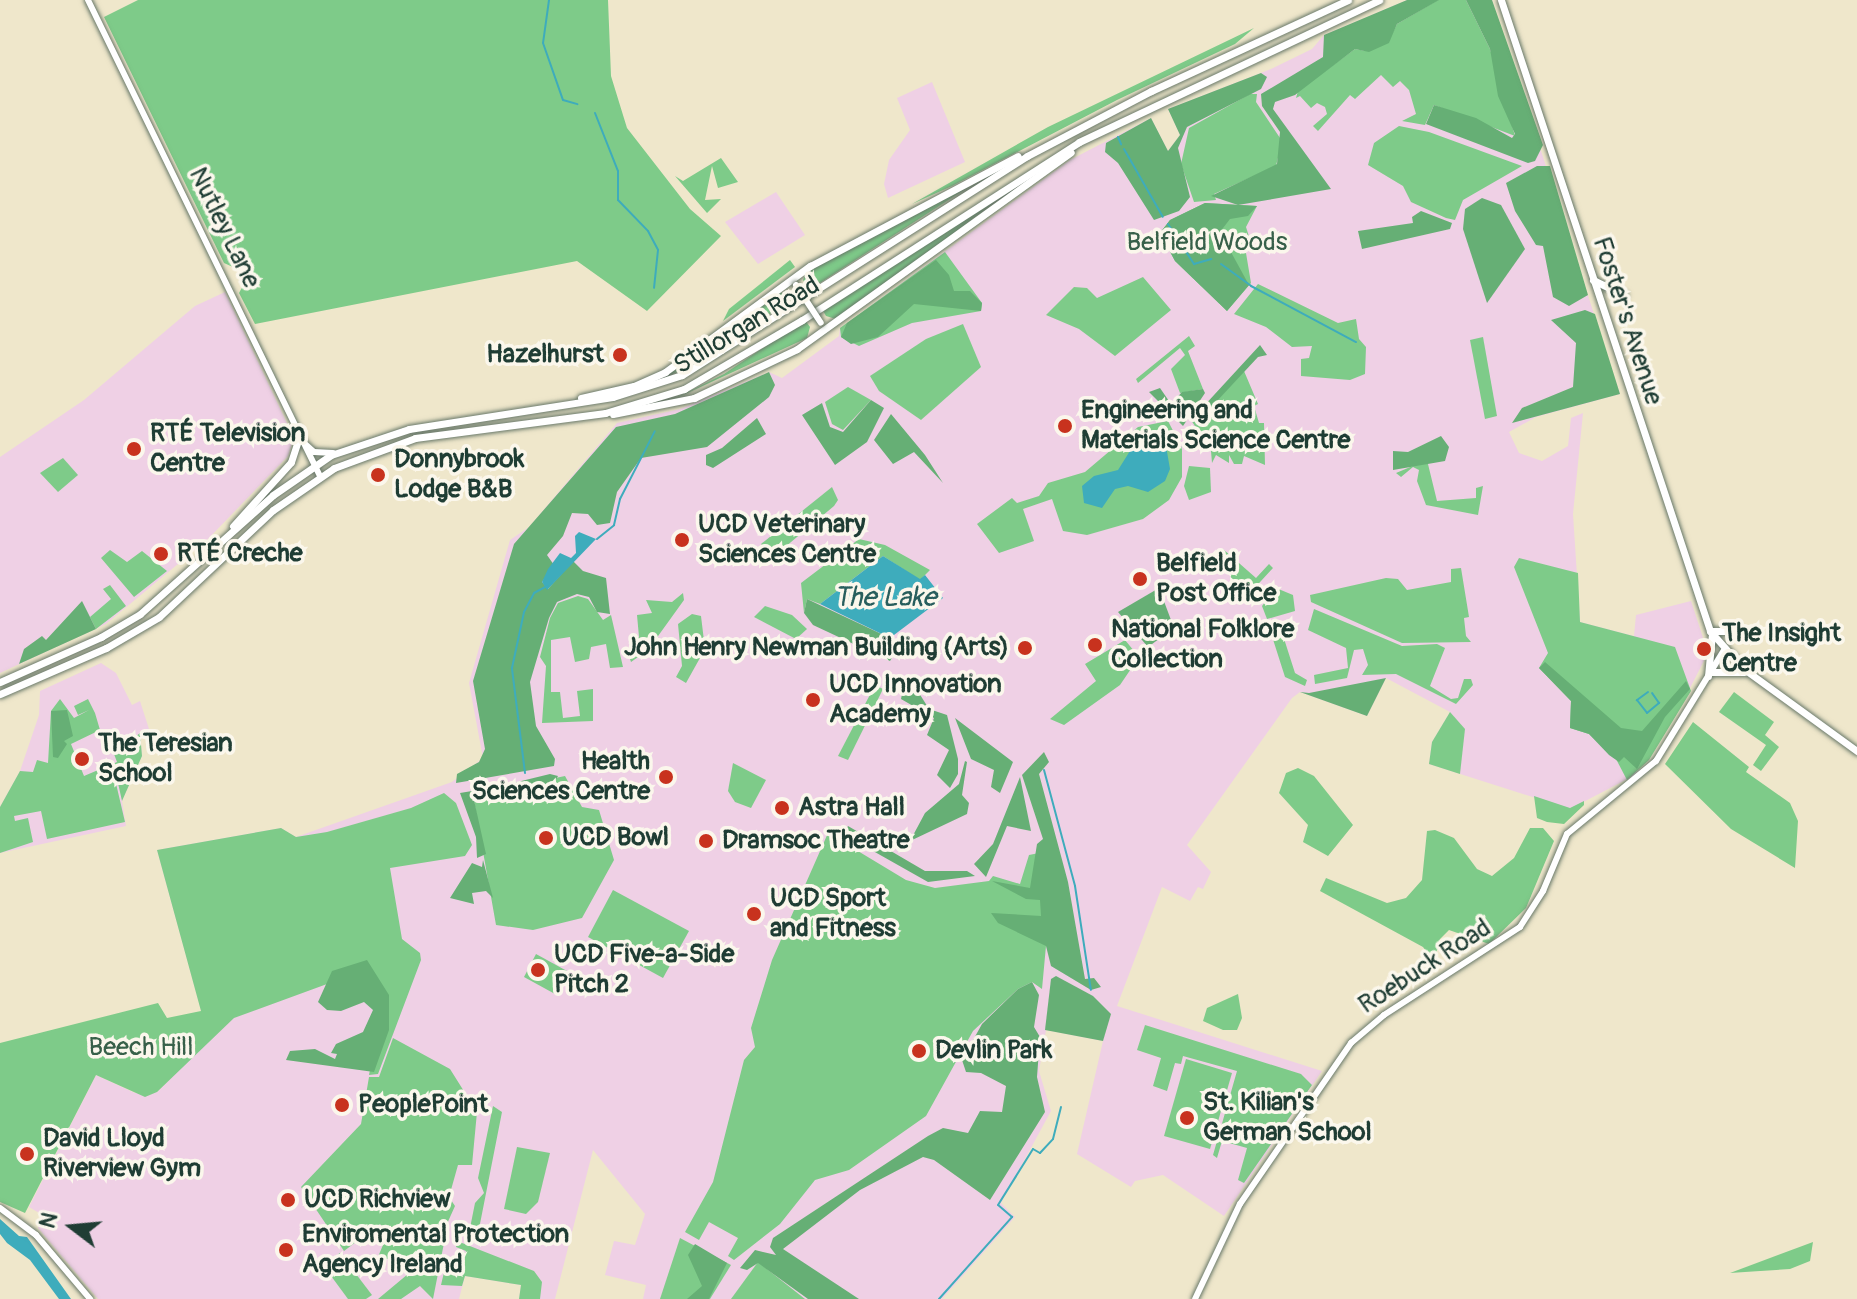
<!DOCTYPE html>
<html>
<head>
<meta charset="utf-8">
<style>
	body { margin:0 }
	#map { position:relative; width:1857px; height:1299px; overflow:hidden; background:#efe7cb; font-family:Pangolin,sans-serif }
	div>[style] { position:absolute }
	.built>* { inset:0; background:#efd0e5 }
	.green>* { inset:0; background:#7ecb89 }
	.forest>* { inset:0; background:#66af75 }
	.water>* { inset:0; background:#3eacbc }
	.stream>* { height:2px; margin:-1px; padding:0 1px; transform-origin:1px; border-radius:1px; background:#3eacbc }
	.roads { filter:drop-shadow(0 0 2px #687869) drop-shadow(0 0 2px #687869) }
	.tertiary>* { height:6px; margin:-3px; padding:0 3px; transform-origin:3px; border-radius:3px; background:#fff }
	.secondary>* { height:7px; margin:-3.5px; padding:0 3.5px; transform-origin:3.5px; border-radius:3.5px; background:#fff }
	.bridges { filter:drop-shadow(0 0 2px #687869) drop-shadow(0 0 2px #687869) }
	.tertiary-bridge>* { height:6px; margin:-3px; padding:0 3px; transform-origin:3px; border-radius:3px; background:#fff }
	.dots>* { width:22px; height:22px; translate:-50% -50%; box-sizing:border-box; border:4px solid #fbf7ec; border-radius:50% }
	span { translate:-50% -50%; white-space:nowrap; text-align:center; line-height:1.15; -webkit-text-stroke:7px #fbf7ec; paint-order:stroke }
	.street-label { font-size:26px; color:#1f3d34 }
	.park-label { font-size:26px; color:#376049 }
	.poi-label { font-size:26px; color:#1f3d34; font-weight:700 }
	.right { translate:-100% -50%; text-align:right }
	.left { translate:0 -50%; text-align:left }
	.water-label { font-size:28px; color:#285e5d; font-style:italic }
	.north { position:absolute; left:32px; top:1187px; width:80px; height:80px; -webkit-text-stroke:6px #fbf7ec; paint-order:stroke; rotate:286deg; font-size:22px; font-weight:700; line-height:32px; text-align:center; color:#1f3d34 }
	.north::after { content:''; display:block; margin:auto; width:28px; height:36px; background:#1f3d34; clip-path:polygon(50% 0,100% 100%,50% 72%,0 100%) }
</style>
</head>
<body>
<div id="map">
	<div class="built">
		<div style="clip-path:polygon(1407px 0,1492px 0,1620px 394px,1536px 417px,1509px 432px,1519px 453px,1542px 461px,1568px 446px,1571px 418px,1583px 413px,1573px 514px,1580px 622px,1634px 636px,1636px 615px,1691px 601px,1708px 653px,1690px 688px,1665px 717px,1635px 775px,1570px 809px,1429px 764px,1432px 742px,1450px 712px,1386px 678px,1367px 716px,1300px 692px,1292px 698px,1187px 845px,1211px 872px,1203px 889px,1198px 887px,1190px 901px,1162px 887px,1117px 1006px,1322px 1071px,1224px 1216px,1163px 1175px,1135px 1181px,1131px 1187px,1077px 1154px,1103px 1041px,1046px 1030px,1039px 1071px,1051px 1111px,1001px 1203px,1015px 1217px,942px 1299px,643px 1299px,646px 1285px,605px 1275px,614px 1241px,635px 1245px,645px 1214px,593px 1150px,555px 1299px,519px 1299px,521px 1285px,465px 1276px,459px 1299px,98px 1299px,38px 1228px,41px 1214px,29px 1207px,96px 1075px,135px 1093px,157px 1092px,209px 1039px,157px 850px,281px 828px,296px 837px,452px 782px,483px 758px,469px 683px,510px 540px,529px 527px,617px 423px,680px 409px,769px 372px,782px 378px,839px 336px,840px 328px,1070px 160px,1151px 118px,1168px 151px,1180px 135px,1168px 109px,1271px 69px,1312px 49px,1324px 35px)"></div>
		<div style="clip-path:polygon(932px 82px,965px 162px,888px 198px,884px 184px,889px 160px,910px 130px,897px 98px)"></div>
		<div style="clip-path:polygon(776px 192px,805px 235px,758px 264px,725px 222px)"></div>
		<div style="clip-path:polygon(225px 292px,294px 438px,288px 456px,208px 539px,106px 624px,0 673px,0 457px,84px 400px,195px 306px)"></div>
		<div style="clip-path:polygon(101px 663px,116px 673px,132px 705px,140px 701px,149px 729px,140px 731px,142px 756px,122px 801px,126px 826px,0 853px,0 807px,20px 771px,39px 715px,40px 691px)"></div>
	</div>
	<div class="green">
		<div style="clip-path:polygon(138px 0,608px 0,611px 76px,627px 128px,690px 209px,721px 236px,647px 311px,577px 261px,255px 324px,239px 293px,246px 280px,244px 272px,224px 263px,104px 17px)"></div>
		<div style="clip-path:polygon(1438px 0,1466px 0,1490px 49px,1515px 136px,1434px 105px,1425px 125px,1402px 121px,1416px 114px,1409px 90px,1400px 81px,1393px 87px,1381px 75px,1355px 99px,1350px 95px,1318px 131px,1313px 126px,1327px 114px,1325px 107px,1317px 103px,1311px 108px,1300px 96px,1296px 98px,1298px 91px,1355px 49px,1366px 51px,1391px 36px,1397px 24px)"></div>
		<div style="clip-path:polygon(1254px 28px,1235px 44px,1117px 100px,952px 186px,912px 204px,1048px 127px)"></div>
		<div style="clip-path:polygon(1250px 94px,1257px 94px,1256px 102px,1282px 141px,1276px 166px,1214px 194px,1216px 200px,1194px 202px,1181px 164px,1189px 128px)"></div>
		<div style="clip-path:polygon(1399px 126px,1429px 132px,1522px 166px,1463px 200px,1455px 220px,1446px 218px,1411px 202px,1403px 186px,1368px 165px,1374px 143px)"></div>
		<div style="clip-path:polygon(721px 158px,738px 182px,718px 188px,712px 166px,705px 200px,721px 199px,707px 213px,675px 176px,683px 181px)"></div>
		<div style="clip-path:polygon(984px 177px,809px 290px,803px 280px,806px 272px)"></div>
		<div style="clip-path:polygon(1020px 183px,839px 320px,826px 316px,822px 309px)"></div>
		<div style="clip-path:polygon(1205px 203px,1257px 206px,1246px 227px,1252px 246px,1245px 247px,1251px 283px,1227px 311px,1175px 261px,1160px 233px,1170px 220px)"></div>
		<div style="clip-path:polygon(945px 252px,982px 303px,981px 311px,912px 323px,859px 346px,841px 337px,840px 328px)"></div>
		<div style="clip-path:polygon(790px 260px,795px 267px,723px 321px,729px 309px)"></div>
		<div style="clip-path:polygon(1143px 277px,1171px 310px,1115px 356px,1079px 329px,1046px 315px,1074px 287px,1087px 288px,1097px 298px)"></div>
		<div style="clip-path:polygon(1258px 284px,1338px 323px,1356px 319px,1359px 339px,1366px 347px,1365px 374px,1350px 380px,1301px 376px,1301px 359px,1309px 358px,1312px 346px,1292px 347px,1266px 327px,1234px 314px)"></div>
		<div style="clip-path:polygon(778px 291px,792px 299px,692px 366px,662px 378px,708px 350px)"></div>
		<div style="clip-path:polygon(805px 320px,810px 327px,807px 338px,670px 401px,724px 374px)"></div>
		<div style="clip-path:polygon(963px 324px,981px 367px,921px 420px,879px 391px,870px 376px,926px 339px)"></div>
		<div style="clip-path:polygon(1189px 336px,1195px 346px,1188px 351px,1203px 389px,1180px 393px,1171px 369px,1185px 355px,1180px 348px,1138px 383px,1136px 379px)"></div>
		<div style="clip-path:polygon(1483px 337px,1497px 416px,1485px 419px,1470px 340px)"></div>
		<div style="clip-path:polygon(1244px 371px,1258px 404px,1254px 406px,1259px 423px,1264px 423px,1265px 465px,1244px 456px,1242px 464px,1234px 464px,1229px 455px,1229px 463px,1216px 455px,1212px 463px,1211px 451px,1191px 420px,1204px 414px)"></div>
		<div style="clip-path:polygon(848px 387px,871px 400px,843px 430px,832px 424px,825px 402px)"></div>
		<div style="clip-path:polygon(1168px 421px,1182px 448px,1182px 477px,1169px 500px,1143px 519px,1087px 535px,1063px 531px,1052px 499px,1023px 509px,1034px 541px,999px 553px,977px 524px,1012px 498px,1017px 503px,1039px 496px,1048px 483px,1085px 472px,1138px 427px)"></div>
		<div style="clip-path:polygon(63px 458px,78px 475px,58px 492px,40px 473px)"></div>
		<div style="clip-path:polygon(1427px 460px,1437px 501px,1476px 498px,1476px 488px,1483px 486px,1478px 515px,1426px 505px,1417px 481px,1419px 470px,1413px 467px,1401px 477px,1396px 473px)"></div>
		<div style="clip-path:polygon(1189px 466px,1210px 468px,1211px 492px,1189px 500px,1184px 486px)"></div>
		<div style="clip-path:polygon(832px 487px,838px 500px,834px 506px,772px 558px,761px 544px)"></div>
		<div style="clip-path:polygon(859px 539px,885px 545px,930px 570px,920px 580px,883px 556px,820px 604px,807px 599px,804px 613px,801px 583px)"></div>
		<div style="clip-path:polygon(1223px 549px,1256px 578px,1269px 564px,1273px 568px,1239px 605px)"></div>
		<div style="clip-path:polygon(110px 550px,127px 562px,142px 551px,167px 571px,134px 597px,101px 558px)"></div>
		<div style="clip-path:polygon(1519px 558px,1578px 573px,1580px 622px,1675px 647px,1691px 691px,1649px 760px,1627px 780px,1616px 759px,1589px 734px,1570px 728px,1571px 701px,1539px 668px,1548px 653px,1514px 567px)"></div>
		<div style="clip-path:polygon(1461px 568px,1469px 617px,1464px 618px,1466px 636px,1471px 642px,1402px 643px,1311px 602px,1310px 595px,1386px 578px,1398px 579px,1407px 590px,1451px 582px,1451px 569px)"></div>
		<div style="clip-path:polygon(110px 585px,126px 606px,96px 629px,90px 617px,111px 599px,103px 589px)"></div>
		<div style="clip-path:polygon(1276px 588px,1293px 595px,1295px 611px,1267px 619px,1262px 606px)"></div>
		<div style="clip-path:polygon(683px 593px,684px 600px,648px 650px,631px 662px,627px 650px,639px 637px,637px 615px,652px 613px,646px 600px,672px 602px)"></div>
		<div style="clip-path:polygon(578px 596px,588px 599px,603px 620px,611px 615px,623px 667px,610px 668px,606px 644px,591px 647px,589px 659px,575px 662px,570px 637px,551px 640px,551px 692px,560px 692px,563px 718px,580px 716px,577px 691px,593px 689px,593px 721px,542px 723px,546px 666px,540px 657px,550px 618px,558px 603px)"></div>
		<div style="clip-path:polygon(765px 606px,792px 615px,807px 629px,796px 639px,754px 617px)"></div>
		<div style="clip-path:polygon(1314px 609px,1402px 646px,1437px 644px,1445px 648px,1430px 686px,1451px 699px,1458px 698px,1464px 679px,1471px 679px,1473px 685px,1456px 704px,1396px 674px,1362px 675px,1368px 665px,1363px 649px,1354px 650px,1347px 678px,1315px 684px,1314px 675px,1348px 668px,1346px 648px,1308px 630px)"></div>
		<div style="clip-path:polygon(692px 614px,701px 616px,705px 649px,686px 683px,676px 677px,682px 666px,678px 624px)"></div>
		<div style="clip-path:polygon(1279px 623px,1295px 673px,1307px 680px,1305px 686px,1285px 677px,1270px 630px,1265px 631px)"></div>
		<div style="clip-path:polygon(1125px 640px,1139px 657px,1120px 685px,1064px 725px,1050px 719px,1096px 681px,1085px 664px)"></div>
		<div style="clip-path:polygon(875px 685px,883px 689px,848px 760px,838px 756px)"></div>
		<div style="clip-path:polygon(1734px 692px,1774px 722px,1765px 735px,1779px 747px,1761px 771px,1753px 765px,1766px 745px,1719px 712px)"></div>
		<div style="clip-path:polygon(60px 699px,74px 718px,89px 710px,78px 715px,74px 706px,88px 699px,95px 713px,100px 730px,71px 744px,84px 776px,117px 762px,114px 754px,140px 733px,142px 756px,122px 801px,116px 774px,114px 775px,125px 822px,47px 839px,41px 811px,14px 816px,15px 821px,28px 818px,33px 842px,0 853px,0 807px,20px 771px,33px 772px,37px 760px,48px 763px,51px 711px)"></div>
		<div style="clip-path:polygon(1450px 712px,1465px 729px,1460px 774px,1429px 764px,1432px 742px)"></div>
		<div style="clip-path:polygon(1693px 722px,1749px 767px,1746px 772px,1790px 803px,1798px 821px,1795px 868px,1731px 829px,1665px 764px)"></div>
		<div style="clip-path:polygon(733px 763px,766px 780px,751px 808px,735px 802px,728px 791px)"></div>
		<div style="clip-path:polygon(1298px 768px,1314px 776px,1353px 825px,1328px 856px,1303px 842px,1308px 825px,1279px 793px,1286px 773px)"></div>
		<div style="clip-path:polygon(565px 776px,582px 807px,599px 810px,614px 860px,582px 918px,533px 930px,496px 925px,473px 795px)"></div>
		<div style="clip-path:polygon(444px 793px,456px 803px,472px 845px,465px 856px,390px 868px,402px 939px,420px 953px,421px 960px,378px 1074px,369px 1075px,381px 1014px,368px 969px,234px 1018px,157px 1092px,145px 1097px,96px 1075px,25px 1213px,0 1202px,0 1043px,158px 1003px,167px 1018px,201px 1011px,157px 850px,281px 828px,296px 837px,327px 832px,411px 808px)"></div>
		<div style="clip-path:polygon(1534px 796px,1570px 808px,1584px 801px,1584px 805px,1564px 824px,1547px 822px,1537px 818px)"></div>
		<div style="clip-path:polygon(1530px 828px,1543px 828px,1554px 841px,1526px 908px,1489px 944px,1449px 930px,1440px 939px,1434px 962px,1423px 947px,1320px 891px,1326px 878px,1387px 903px,1406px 898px,1422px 880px,1427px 831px,1435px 830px,1454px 838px,1477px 869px,1492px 876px,1514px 858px)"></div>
		<div style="clip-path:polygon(828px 833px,906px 880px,935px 888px,989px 881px,993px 876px,1020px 884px,1029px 855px,1039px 853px,1047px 935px,1042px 989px,1032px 982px,1018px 989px,973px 1031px,926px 1116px,849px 1170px,815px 1180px,780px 1224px,734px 1260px,728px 1256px,738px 1238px,709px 1222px,699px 1240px,685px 1232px,713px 1182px,744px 1060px,755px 1047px,751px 1028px,772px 960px)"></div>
		<div style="clip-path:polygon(613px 890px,689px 931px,663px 978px,588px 937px)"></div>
		<div style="clip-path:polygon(536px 954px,567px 971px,555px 994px,524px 977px)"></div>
		<div style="clip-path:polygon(1238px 994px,1242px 1018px,1237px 1030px,1223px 1030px,1203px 1021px,1207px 1008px)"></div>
		<div style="clip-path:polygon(1145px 1025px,1301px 1074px,1312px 1085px,1244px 1183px,1238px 1180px,1247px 1148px,1222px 1141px,1217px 1158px,1213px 1155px,1237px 1071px,1183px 1056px,1181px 1064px,1175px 1063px,1167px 1091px,1153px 1086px,1161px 1058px,1137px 1050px)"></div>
		<div style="clip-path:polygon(393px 1038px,450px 1069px,477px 1112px,472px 1165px,458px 1165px,449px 1197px,455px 1206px,446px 1226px,449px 1233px,442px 1231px,440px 1236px,445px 1238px,433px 1299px,420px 1286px,401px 1299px,378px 1299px,408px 1274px,394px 1256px,375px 1264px,388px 1233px,380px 1224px,344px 1251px,301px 1187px,361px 1124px,369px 1077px,379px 1077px)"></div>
		<div style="clip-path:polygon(1186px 1059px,1232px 1073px,1210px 1149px,1164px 1136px)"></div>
		<div style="clip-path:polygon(493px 1106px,502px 1112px,478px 1234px,468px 1238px,475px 1203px,484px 1193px,478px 1178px)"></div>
		<div style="clip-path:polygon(517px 1147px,550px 1153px,538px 1202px,526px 1214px,504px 1209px)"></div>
		<div style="clip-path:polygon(680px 1238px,731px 1265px,710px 1299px,660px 1299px)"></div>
		<div style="clip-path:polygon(457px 1241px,534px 1271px,542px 1282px,540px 1299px,519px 1299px,521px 1285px,465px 1276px,462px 1286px,441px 1285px,446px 1264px,462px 1267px,466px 1251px,456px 1247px)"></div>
		<div style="clip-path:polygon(1813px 1242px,1810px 1261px,1790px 1269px,1730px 1273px)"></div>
		<div style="clip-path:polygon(340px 1253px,372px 1295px,366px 1299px,348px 1299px,323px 1265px)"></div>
		<div style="clip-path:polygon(758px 1262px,805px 1299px,731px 1299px)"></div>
	</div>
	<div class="forest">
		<div style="clip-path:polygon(1407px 0,1439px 0,1397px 24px,1389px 43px,1369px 52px,1355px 49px,1295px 95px,1275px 102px,1273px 109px,1331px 189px,1238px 205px,1211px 196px,1277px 164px,1280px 132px,1262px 106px,1261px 94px,1323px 57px,1324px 35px)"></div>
		<div style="clip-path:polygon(1466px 0,1492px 0,1543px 145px,1535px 161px,1528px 163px,1426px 124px,1434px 105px,1476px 118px,1512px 138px,1515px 134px,1498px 96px,1490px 49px)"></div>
		<div style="clip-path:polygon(1261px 73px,1267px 77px,1261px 89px,1187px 127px,1178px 148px,1190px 197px,1179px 211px,1154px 220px,1118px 163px,1105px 152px,1106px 143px,1151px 118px,1168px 151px,1180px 135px,1168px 109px)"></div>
		<div style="clip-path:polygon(1537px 166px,1550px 166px,1588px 295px,1569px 306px,1553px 297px,1543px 246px,1536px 245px,1515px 211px,1506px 183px)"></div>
		<div style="clip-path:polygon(1482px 198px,1501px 205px,1525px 249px,1487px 303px,1463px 229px,1465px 209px)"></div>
		<div style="clip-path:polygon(1205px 203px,1257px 206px,1248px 216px,1230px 219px,1220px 232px,1249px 285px,1227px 311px,1175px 261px,1160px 233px,1170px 220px)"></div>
		<div style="clip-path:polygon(1421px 211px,1452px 223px,1450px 229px,1362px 249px,1358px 231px,1413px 223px,1412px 217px)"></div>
		<div style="clip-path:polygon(936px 260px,949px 275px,954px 291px,970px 291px,982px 303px,981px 311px,914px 304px,878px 337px,851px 344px,841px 337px,847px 323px)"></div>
		<div style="clip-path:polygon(1585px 310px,1595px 314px,1620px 394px,1512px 423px,1522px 408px,1573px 387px,1576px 343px,1551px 320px)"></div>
		<div style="clip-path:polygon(1260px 345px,1267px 355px,1258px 357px,1204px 415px,1191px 420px)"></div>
		<div style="clip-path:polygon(769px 372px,775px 385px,769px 397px,707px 447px,641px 458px,617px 492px,610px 523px,597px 525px,588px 514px,572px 513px,563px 536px,547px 555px,554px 565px,542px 582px,548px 589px,573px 561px,583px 571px,606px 578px,610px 614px,597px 612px,589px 597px,577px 594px,557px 602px,549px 618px,530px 682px,536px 726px,555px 759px,554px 766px,456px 783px,457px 774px,479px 762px,485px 749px,473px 681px,514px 544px,616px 427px,675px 414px)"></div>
		<div style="clip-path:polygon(1160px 388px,1171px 404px,1182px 392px,1203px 389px,1205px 393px,1183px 426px,1149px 392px)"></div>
		<div style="clip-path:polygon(871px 400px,884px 408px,867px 442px,835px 465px,802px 415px,822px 403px,830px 427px,843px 432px)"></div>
		<div style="clip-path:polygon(891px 414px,925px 455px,943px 483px,914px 452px,893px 464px,874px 440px)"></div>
		<div style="clip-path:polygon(757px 418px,766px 434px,713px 468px,706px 465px,706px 455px,722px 448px)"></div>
		<div style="clip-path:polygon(1441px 436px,1449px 447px,1445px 461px,1393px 470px,1393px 451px,1408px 452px)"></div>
		<div style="clip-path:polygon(1159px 588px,1174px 628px,1148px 647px,1118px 612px)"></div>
		<div style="clip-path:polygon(807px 599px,890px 638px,897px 650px,890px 661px,813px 625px,804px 613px)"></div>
		<div style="clip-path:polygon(82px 601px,96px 629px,19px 664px,24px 649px,42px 636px,46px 640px)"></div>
		<div style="clip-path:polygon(1545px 662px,1621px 728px,1642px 731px,1686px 681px,1690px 689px,1665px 717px,1637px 769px,1624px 757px,1619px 762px,1609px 755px,1589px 734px,1570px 728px,1571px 701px,1539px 668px)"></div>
		<div style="clip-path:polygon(1386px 678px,1367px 716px,1300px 692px,1309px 693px)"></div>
		<div style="clip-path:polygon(904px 684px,914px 685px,929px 709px,947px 715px,958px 759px,958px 774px,950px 788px,937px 775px,949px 750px,927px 735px,934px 718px,901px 699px)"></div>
		<div style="clip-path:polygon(67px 710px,73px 736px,64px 741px,67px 744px,58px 758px,53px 757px,51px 711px)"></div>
		<div style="clip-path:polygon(955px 718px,1013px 762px,1000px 793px,991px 787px,994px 770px,971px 759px)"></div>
		<div style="clip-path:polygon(1044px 752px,1049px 762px,1039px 774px,1068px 882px,1085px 979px,1094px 978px,1101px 987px,1091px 990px,1051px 966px,1046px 946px,998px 923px,991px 913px,1041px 916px,1040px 900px,1026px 899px,992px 881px,1030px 888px,1037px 844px,1043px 839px,1022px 775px)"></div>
		<div style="clip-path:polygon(965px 761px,967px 762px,962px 795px,969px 803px,967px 814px,910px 841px,925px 813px,959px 784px)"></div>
		<div style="clip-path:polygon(550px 774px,558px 776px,551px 788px,496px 799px,476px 792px)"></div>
		<div style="clip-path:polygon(1020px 777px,1031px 831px,1007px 826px,986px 877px,974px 864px,993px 844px)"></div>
		<div style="clip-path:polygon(472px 791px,486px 854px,477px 858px,476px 837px,460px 793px)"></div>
		<div style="clip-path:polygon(848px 826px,925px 871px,967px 871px,975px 876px,928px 882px,843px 834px)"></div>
		<div style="clip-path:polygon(483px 860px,493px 898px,486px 891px,472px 893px,474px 904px,450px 898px,472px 863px,482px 867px)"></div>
		<div style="clip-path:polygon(367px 960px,389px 995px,389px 1030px,374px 1072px,286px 1060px,290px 1051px,315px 1049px,335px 1059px,337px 1054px,331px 1053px,336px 1044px,363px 1032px,373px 1010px,364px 1002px,341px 1011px,327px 1010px,318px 1002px,332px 971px)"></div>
		<div style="clip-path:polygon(1056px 976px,1093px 996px,1111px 1014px,1103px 1041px,1045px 1030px,1051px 979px)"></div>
		<div style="clip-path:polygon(1032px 982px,1039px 995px,1034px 1027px,1040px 1037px,1037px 1077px,1045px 1112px,990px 1200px,934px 1160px,923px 1157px,860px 1190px,783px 1249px,859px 1299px,808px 1299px,758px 1263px,747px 1270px,740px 1268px,755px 1250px,776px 1255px,770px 1247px,773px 1238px,928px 1136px,943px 1128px,968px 1133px,980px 1111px,1002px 1112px,1006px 1086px,981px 1073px,966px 1072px,962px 1060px,982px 1024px,1018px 989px)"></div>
		<div style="clip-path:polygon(695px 1244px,727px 1263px,709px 1299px,687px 1299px,702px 1286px,688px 1255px)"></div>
	</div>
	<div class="water">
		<div style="clip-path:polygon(1149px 433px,1158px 433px,1166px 446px,1170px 469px,1165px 481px,1148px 492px,1128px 486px,1115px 489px,1102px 508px,1084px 503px,1082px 486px,1094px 476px,1118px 470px,1140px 435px)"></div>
		<div style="clip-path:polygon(579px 532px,596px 539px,547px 590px,542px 582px,548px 569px,560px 553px,571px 558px,576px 553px,575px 536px)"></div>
		<div style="clip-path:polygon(883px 556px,920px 579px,925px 575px,943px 598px,890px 638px,820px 604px)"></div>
		<div style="clip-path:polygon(0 1219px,19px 1236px,27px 1237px,71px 1299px,59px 1299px,30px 1260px,7px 1243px,0 1234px)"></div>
	</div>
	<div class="stream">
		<div style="left:549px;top:0;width:43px;rotate:97.9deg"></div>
		<div style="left:543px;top:43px;width:60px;rotate:70.7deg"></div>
		<div style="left:563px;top:100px;width:15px;rotate:16deg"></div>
		<div style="left:595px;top:113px;width:62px;rotate:68.4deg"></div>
		<div style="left:618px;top:171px;width:29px;rotate:90deg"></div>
		<div style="left:618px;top:200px;width:43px;rotate:45.9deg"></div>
		<div style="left:648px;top:231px;width:21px;rotate:62deg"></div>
		<div style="left:658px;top:250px;width:38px;rotate:96deg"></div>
		<div style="left:1118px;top:137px;width:8px;rotate:67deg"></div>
		<div style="left:1124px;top:149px;width:78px;rotate:60.2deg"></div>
		<div style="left:1168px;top:224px;width:48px;rotate:57deg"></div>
		<div style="left:1194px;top:264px;width:18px;rotate:-16deg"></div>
		<div style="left:1221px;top:264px;width:37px;rotate:36deg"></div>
		<div style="left:1251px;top:286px;width:119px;rotate:28.1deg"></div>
		<div style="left:597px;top:539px;width:22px;rotate:-39deg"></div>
		<div style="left:614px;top:525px;width:27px;rotate:-77deg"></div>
		<div style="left:620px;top:499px;width:76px;rotate:-62.8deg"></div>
		<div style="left:1648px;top:692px;width:14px;rotate:144deg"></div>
		<div style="left:1637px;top:700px;width:16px;rotate:52deg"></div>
		<div style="left:1647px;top:713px;width:16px;rotate:-40deg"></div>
		<div style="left:1659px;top:703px;width:12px;rotate:-125deg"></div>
		<div style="left:1044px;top:770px;width:120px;rotate:75deg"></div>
		<div style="left:1075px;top:886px;width:105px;rotate:81.3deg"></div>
		<div style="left:525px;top:773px;width:106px;rotate:-97.1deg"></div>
		<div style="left:512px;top:668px;width:57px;rotate:-77.9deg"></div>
		<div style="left:524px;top:612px;width:21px;rotate:-62deg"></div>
		<div style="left:534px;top:593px;width:15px;rotate:-28deg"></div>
		<div style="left:939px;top:1299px;width:110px;rotate:-48.3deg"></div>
		<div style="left:1012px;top:1217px;width:18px;rotate:-139deg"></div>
		<div style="left:998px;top:1205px;width:66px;rotate:-58deg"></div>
		<div style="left:1033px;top:1149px;width:8px;rotate:30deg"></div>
		<div style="left:1040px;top:1153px;width:19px;rotate:-47deg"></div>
		<div style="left:1053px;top:1139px;width:33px;rotate:-76deg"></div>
	</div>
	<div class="roads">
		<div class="tertiary">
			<div style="left:88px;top:0;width:530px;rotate:64.02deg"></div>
			<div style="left:304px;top:443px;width:13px;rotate:42deg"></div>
			<div style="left:314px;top:452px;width:19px;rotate:3deg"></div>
			<div style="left:0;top:1208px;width:45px;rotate:36.9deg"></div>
			<div style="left:36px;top:1235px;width:84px;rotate:49.8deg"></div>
			<div style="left:1195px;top:1299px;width:105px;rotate:-64.7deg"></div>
			<div style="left:1240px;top:1204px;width:196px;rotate:-55.4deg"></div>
			<div style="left:1351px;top:1043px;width:43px;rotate:-40.3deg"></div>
			<div style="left:1384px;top:1015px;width:162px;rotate:-32.9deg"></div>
			<div style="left:1520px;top:927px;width:43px;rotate:-57.4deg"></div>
			<div style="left:1543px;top:891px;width:62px;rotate:-67.2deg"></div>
			<div style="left:1567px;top:834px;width:115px;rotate:-39.4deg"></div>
			<div style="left:1656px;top:761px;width:130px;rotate:-58.5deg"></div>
		</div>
		<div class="secondary">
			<div style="left:1501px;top:0;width:665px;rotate:71.67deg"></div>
			<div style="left:1710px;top:631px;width:51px;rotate:48.2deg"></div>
			<div style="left:1744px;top:669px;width:140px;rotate:36deg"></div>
			<div style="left:1593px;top:280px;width:34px;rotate:26deg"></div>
			<div style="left:581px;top:398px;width:54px;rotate:-12.8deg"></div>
			<div style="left:634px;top:386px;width:34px;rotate:-24deg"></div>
			<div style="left:665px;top:372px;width:180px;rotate:-36.2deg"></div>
			<div style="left:810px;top:266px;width:235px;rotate:-27.9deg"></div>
			<div style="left:613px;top:414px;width:83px;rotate:-11.2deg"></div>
			<div style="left:694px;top:398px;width:114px;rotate:-25.4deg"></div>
			<div style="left:797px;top:349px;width:337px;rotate:-35.7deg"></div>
			<div style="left:233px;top:526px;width:86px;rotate:-47.8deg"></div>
			<div style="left:291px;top:462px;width:26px;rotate:-72deg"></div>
			<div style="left:1710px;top:631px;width:27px"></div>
			<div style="left:1710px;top:672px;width:34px"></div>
			<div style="left:1708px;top:676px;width:42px;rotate:-84.6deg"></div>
			<div style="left:0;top:682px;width:111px;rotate:-24deg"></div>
			<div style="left:101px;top:637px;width:45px;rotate:-30.5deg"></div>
			<div style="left:140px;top:614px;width:178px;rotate:-41.8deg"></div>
			<div style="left:273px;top:495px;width:70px;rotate:-34.6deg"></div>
			<div style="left:331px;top:455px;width:82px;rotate:-18.4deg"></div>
			<div style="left:409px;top:429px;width:206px;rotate:-8.9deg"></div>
			<div style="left:613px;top:397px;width:72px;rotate:-17.7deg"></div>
			<div style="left:682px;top:375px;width:409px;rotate:-32.4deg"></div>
			<div style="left:1027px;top:156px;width:140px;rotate:-27.7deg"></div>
			<div style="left:1151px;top:91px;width:217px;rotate:-24.8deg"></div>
			<div style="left:0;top:694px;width:116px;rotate:-23.5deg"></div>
			<div style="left:106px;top:648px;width:61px;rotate:-30.3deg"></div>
			<div style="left:159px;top:617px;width:156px;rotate:-43.2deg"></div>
			<div style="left:273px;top:510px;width:74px;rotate:-34.5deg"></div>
			<div style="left:334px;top:468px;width:86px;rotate:-20.3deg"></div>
			<div style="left:415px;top:438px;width:192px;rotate:-7.5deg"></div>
			<div style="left:605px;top:413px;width:83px;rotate:-16.9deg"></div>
			<div style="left:684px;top:389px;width:137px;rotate:-30.3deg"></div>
			<div style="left:802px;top:320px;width:329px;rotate:-32.7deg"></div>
			<div style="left:1079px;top:142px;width:332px;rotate:-25.3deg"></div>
		</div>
	</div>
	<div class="bridges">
		<div class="tertiary-bridge">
			<div style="left:796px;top:285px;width:45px;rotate:56.7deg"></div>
		</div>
	</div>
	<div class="dots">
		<div style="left:620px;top:355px;background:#c8321e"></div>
		<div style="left:1065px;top:426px;background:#c8321e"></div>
		<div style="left:134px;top:449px;background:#c8321e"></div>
		<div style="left:378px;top:475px;background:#c8321e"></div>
		<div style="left:682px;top:540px;background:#c8321e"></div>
		<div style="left:161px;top:554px;background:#c8321e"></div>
		<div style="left:1140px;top:579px;background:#c8321e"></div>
		<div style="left:1095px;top:645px;background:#c8321e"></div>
		<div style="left:1025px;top:648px;background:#c8321e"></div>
		<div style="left:1704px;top:649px;background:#c8321e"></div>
		<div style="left:813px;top:700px;background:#c8321e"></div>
		<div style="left:82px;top:759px;background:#c8321e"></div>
		<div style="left:666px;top:777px;background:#c8321e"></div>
		<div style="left:782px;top:808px;background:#c8321e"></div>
		<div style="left:546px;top:838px;background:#c8321e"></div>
		<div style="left:706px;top:841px;background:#c8321e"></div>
		<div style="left:754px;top:914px;background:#c8321e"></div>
		<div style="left:538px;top:970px;background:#c8321e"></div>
		<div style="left:919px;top:1051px;background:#c8321e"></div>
		<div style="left:342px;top:1105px;background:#c8321e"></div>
		<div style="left:1187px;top:1118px;background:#c8321e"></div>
		<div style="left:27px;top:1154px;background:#c8321e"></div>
		<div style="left:288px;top:1200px;background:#c8321e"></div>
		<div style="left:286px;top:1250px;background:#c8321e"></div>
	</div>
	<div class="street-label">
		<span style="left:224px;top:228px;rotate:64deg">Nutley Lane</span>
		<span style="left:1627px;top:321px;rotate:72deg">Foster's Avenue</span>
		<span style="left:747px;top:326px;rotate:-31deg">Stillorgan Road</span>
		<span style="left:1425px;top:967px;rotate:-33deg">Roebuck Road</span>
	</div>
	<div class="park-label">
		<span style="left:1207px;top:243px">Belfield Woods</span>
		<span style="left:141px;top:1048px">Beech Hill</span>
	</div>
	<div class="poi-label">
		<span class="right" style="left:604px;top:355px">Hazelhurst</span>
		<span class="left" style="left:1081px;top:426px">Engineering and<br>Materials Science Centre</span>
		<span class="left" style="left:150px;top:449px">RTÉ Television<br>Centre</span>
		<span class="left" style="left:394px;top:475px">Donnybrook<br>Lodge B&amp;B</span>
		<span class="left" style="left:698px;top:540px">UCD Veterinary<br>Sciences Centre</span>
		<span class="left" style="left:177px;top:554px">RTÉ Creche</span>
		<span class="left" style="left:1156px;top:579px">Belfield<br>Post Office</span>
		<span class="left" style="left:1111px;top:645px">National Folklore<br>Collection</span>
		<span class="left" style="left:1722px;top:649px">The Insight<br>Centre</span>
		<span class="right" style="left:1009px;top:648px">John Henry Newman Building (Arts)</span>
		<span class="left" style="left:829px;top:700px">UCD Innovation<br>Academy</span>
		<span class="left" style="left:98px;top:759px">The Teresian<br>School</span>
		<span class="right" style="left:650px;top:777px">Health<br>Sciences Centre</span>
		<span class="left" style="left:798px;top:808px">Astra Hall</span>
		<span class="left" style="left:562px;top:838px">UCD Bowl</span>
		<span class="left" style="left:722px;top:841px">Dramsoc Theatre</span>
		<span class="left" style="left:770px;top:914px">UCD Sport<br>and Fitness</span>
		<span class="left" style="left:554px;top:970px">UCD Five-a-Side<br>Pitch 2</span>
		<span class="left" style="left:935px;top:1051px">Devlin Park</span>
		<span class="left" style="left:1203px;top:1118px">St. Kilian's<br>German School</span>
		<span class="left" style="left:358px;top:1105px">PeoplePoint</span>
		<span class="left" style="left:43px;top:1154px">David Lloyd<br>Riverview Gym</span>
		<span class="left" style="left:304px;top:1200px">UCD Richview</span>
		<span class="left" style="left:302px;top:1250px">Enviromental Protection<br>Agency Ireland</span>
	</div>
	<div class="water-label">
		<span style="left:885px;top:598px">The Lake</span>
	</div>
	<div class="north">N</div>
</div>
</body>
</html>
